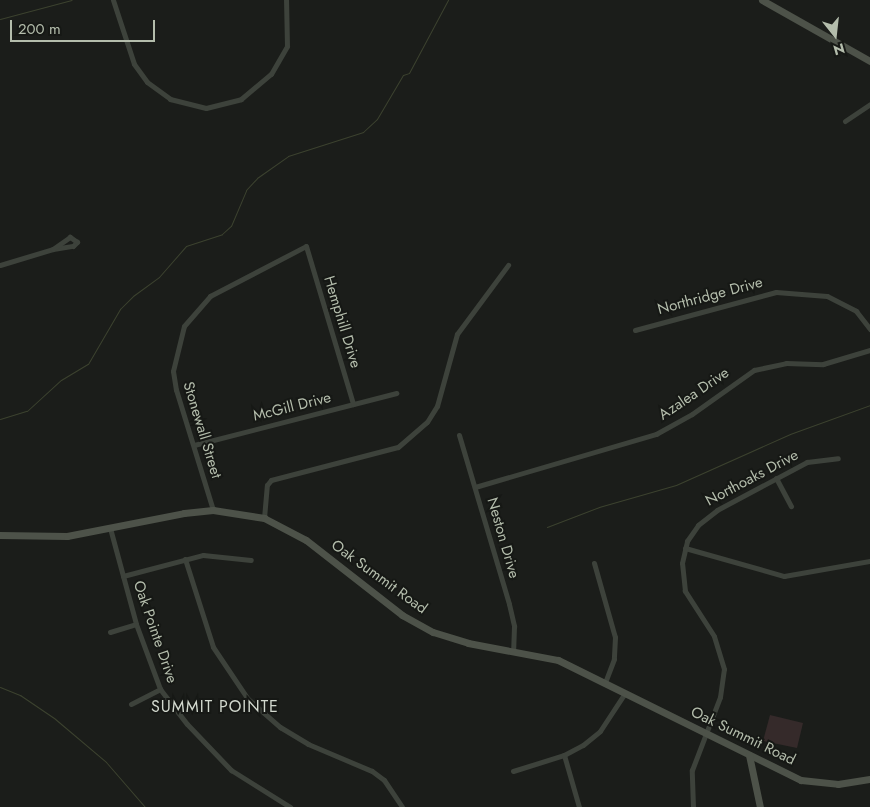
<!DOCTYPE html>
<html>
<head>
<meta charset="utf-8">
<style>
	body { margin:0 }
	#map { position:relative; width:870px; height:807px; overflow:hidden; background:#1b1d1a; font-family:Jost,sans-serif }
	div>[style] { position:absolute }
	.green>* { inset:0; background:#352a2a }
	.stream>* { height:1px; margin:-0.5px; padding:0 0.5px; transform-origin:0.5px; border-radius:0.5px; background:#3c422f }
	.street>* { height:5px; margin:-2.5px; padding:0 2.5px; transform-origin:2.5px; border-radius:2.5px; background:#3d423b }
	.secondary>* { height:7px; margin:-3.5px; padding:0 3.5px; transform-origin:3.5px; border-radius:3.5px; background:#4d5249 }
	span { translate:-50% -50%; white-space:nowrap; text-align:center; line-height:1.15; -webkit-text-stroke:4px #161815; paint-order:stroke }
	.street-label { font-size:15px; color:#b4bdac }
	.neighbourhood-label { font-size:16px; color:#d2d8ce; letter-spacing:1px }
	.north { position:absolute; left:810px; top:10px; width:50px; height:50px; -webkit-text-stroke:4px #161815; paint-order:stroke; rotate:164deg; font-size:14px; font-weight:700; line-height:20px; text-align:center; color:#b4bdac }
	.north::after { content:''; display:block; margin:auto; width:18px; height:22px; background:#b4bdac; clip-path:polygon(50% 0,100% 100%,50% 72%,0 100%) }
	.scale { position:absolute; left:10px; top:20px; width:145px; height:22px; box-sizing:border-box; border:2px solid #b4bdac; border-top:0; padding-left:6px; font-size:15px; line-height:18px; white-space:nowrap; color:#b4bdac; -webkit-text-stroke:4px #161815; paint-order:stroke }
</style>
</head>
<body>
<div id="map">
	<div class="green">
		<div style="clip-path:polygon(770px 715px,803px 723px,797px 748px,763px 741px)"></div>
	</div>
	<div class="stream">
		<div style="left:0;top:19px;width:74px;rotate:-14.8deg"></div>
		<div style="left:0;top:419px;width:28px;rotate:-17deg"></div>
		<div style="left:27px;top:411px;width:46px;rotate:-42.4deg"></div>
		<div style="left:61px;top:380px;width:31px;rotate:-31deg"></div>
		<div style="left:88px;top:364px;width:64px;rotate:-59.8deg"></div>
		<div style="left:120px;top:309px;width:18px;rotate:-45deg"></div>
		<div style="left:133px;top:296px;width:32px;rotate:-36deg"></div>
		<div style="left:159px;top:277px;width:41px;rotate:-48.9deg"></div>
		<div style="left:186px;top:246px;width:38px;rotate:-18deg"></div>
		<div style="left:222px;top:234px;width:12px;rotate:-42deg"></div>
		<div style="left:231px;top:226px;width:39px;rotate:-67deg"></div>
		<div style="left:246px;top:190px;width:16px;rotate:-47deg"></div>
		<div style="left:257px;top:178px;width:38px;rotate:-35deg"></div>
		<div style="left:288px;top:156px;width:79px;rotate:-17.7deg"></div>
		<div style="left:363px;top:132px;width:19px;rotate:-43deg"></div>
		<div style="left:377px;top:119px;width:51px;rotate:-59.4deg"></div>
		<div style="left:403px;top:75px;width:6px;rotate:-18deg"></div>
		<div style="left:409px;top:73px;width:83px;rotate:-61.9deg"></div>
		<div style="left:547px;top:527px;width:56px;rotate:-21deg"></div>
		<div style="left:599px;top:507px;width:80px;rotate:-15.9deg"></div>
		<div style="left:676px;top:485px;width:125px;rotate:-24.1deg"></div>
		<div style="left:790px;top:434px;width:85px;rotate:-19.9deg"></div>
		<div style="left:0;top:687px;width:22px;rotate:22deg"></div>
		<div style="left:20px;top:695px;width:41px;rotate:34.1deg"></div>
		<div style="left:54px;top:718px;width:68px;rotate:40.2deg"></div>
		<div style="left:106px;top:762px;width:60px;rotate:49.1deg"></div>
	</div>
	<div class="street">
		<div style="left:113px;top:0;width:67px;rotate:71.8deg"></div>
		<div style="left:134px;top:64px;width:22px;rotate:54deg"></div>
		<div style="left:147px;top:82px;width:29px;rotate:36deg"></div>
		<div style="left:170px;top:99px;width:37px;rotate:14deg"></div>
		<div style="left:206px;top:108px;width:36px;rotate:-14deg"></div>
		<div style="left:241px;top:99px;width:39px;rotate:-40deg"></div>
		<div style="left:271px;top:74px;width:32px;rotate:-60deg"></div>
		<div style="left:287px;top:46px;width:46px;rotate:-91.2deg"></div>
		<div style="left:845px;top:121px;width:30px;rotate:-34deg"></div>
		<div style="left:0;top:265px;width:55px;rotate:-16.8deg"></div>
		<div style="left:53px;top:249px;width:20px;rotate:-9deg"></div>
		<div style="left:73px;top:246px;width:6px;rotate:-45deg"></div>
		<div style="left:77px;top:242px;width:9px;rotate:-144deg"></div>
		<div style="left:70px;top:237px;width:21px;rotate:145deg"></div>
		<div style="left:635px;top:330px;width:146px;rotate:-15.1deg"></div>
		<div style="left:776px;top:292px;width:51px;rotate:4.5deg"></div>
		<div style="left:827px;top:296px;width:33px;rotate:27deg"></div>
		<div style="left:856px;top:311px;width:23px;rotate:52deg"></div>
		<div style="left:459px;top:435px;width:176px;rotate:73.5deg"></div>
		<div style="left:509px;top:604px;width:23px;rotate:77deg"></div>
		<div style="left:514px;top:626px;width:24px;rotate:92deg"></div>
		<div style="left:194px;top:445px;width:209px;rotate:-14.4deg"></div>
		<div style="left:776px;top:478px;width:32px;rotate:62deg"></div>
		<div style="left:475px;top:487px;width:189px;rotate:-16.3deg"></div>
		<div style="left:656px;top:434px;width:41px;rotate:-29.1deg"></div>
		<div style="left:692px;top:414px;width:76px;rotate:-35.4deg"></div>
		<div style="left:754px;top:370px;width:33px;rotate:-12deg"></div>
		<div style="left:786px;top:363px;width:37px;rotate:2deg"></div>
		<div style="left:823px;top:364px;width:49px;rotate:-16.6deg"></div>
		<div style="left:213px;top:510px;width:126px;rotate:-107.1deg"></div>
		<div style="left:176px;top:390px;width:19px;rotate:-99deg"></div>
		<div style="left:173px;top:371px;width:46px;rotate:-76.3deg"></div>
		<div style="left:184px;top:326px;width:40px;rotate:-49deg"></div>
		<div style="left:210px;top:296px;width:108px;rotate:-27.5deg"></div>
		<div style="left:306px;top:246px;width:165px;rotate:73.4deg"></div>
		<div style="left:264px;top:518px;width:33px;rotate:-85deg"></div>
		<div style="left:267px;top:485px;width:6px;rotate:-51deg"></div>
		<div style="left:271px;top:480px;width:131px;rotate:-14.6deg"></div>
		<div style="left:398px;top:447px;width:38px;rotate:-41deg"></div>
		<div style="left:427px;top:422px;width:19px;rotate:-58deg"></div>
		<div style="left:437px;top:406px;width:75px;rotate:-74.5deg"></div>
		<div style="left:457px;top:334px;width:86px;rotate:-53.5deg"></div>
		<div style="left:110px;top:528px;width:99px;rotate:74.8deg"></div>
		<div style="left:136px;top:624px;width:69px;rotate:69.7deg"></div>
		<div style="left:160px;top:689px;width:44px;rotate:52.4deg"></div>
		<div style="left:187px;top:724px;width:64px;rotate:46.3deg"></div>
		<div style="left:231px;top:770px;width:70px;rotate:32.1deg"></div>
		<div style="left:685px;top:548px;width:103px;rotate:15.8deg"></div>
		<div style="left:784px;top:576px;width:87px;rotate:-9.9deg"></div>
		<div style="left:185px;top:559px;width:92px;rotate:72.3deg"></div>
		<div style="left:213px;top:647px;width:63px;rotate:56.1deg"></div>
		<div style="left:248px;top:699px;width:43px;rotate:41.2deg"></div>
		<div style="left:280px;top:727px;width:33px;rotate:31deg"></div>
		<div style="left:308px;top:744px;width:69px;rotate:22.9deg"></div>
		<div style="left:372px;top:771px;width:15px;rotate:37deg"></div>
		<div style="left:384px;top:780px;width:32px;rotate:56deg"></div>
		<div style="left:594px;top:563px;width:77px;rotate:74.2deg"></div>
		<div style="left:615px;top:637px;width:22px;rotate:93deg"></div>
		<div style="left:614px;top:659px;width:25px;rotate:111deg"></div>
		<div style="left:123px;top:576px;width:83px;rotate:-14.7deg"></div>
		<div style="left:203px;top:555px;width:48px;rotate:5.9deg"></div>
		<div style="left:110px;top:632px;width:27px;rotate:-17deg"></div>
		<div style="left:131px;top:704px;width:33px;rotate:-27deg"></div>
		<div style="left:564px;top:755px;width:54px;rotate:73.9deg"></div>
		<div style="left:513px;top:771px;width:53px;rotate:-17.4deg"></div>
		<div style="left:564px;top:755px;width:21px;rotate:-28deg"></div>
		<div style="left:583px;top:745px;width:22px;rotate:-39deg"></div>
		<div style="left:600px;top:731px;width:45px;rotate:-56.7deg"></div>
		<div style="left:693px;top:807px;width:37px;rotate:-92deg"></div>
		<div style="left:692px;top:770px;width:78px;rotate:-69deg"></div>
		<div style="left:720px;top:697px;width:28px;rotate:-82deg"></div>
		<div style="left:724px;top:669px;width:34px;rotate:-107deg"></div>
		<div style="left:714px;top:636px;width:54px;rotate:-122.8deg"></div>
		<div style="left:685px;top:591px;width:28px;rotate:-96deg"></div>
		<div style="left:682px;top:563px;width:23px;rotate:-77deg"></div>
		<div style="left:687px;top:541px;width:19px;rotate:-55deg"></div>
		<div style="left:698px;top:525px;width:24px;rotate:-38deg"></div>
		<div style="left:717px;top:510px;width:102px;rotate:-28.1deg"></div>
		<div style="left:807px;top:462px;width:31px;rotate:-7deg"></div>
	</div>
	<div class="secondary">
		<div style="left:762px;top:0;width:124px;rotate:29.5deg"></div>
		<div style="left:0;top:535px;width:67px;rotate:0.9deg"></div>
		<div style="left:67px;top:536px;width:119px;rotate:-11.1deg"></div>
		<div style="left:184px;top:513px;width:29px;rotate:-6deg"></div>
		<div style="left:213px;top:510px;width:52px;rotate:8.9deg"></div>
		<div style="left:264px;top:518px;width:47px;rotate:27.6deg"></div>
		<div style="left:306px;top:540px;width:122px;rotate:38deg"></div>
		<div style="left:402px;top:615px;width:35px;rotate:29deg"></div>
		<div style="left:433px;top:632px;width:37px;rotate:17deg"></div>
		<div style="left:468px;top:643px;width:92px;rotate:10.7deg"></div>
		<div style="left:558px;top:660px;width:271px;rotate:26.3deg"></div>
		<div style="left:801px;top:780px;width:37px;rotate:6deg"></div>
		<div style="left:838px;top:784px;width:32px;rotate:-9deg"></div>
		<div style="left:749px;top:755px;width:53px;rotate:78.1deg"></div>
	</div>
	<div class="street-label">
		<span style="left:710px;top:296px;rotate:-15deg">Northridge Drive</span>
		<span style="left:342px;top:322px;rotate:73deg">Hemphill Drive</span>
		<span style="left:694px;top:394px;rotate:-34deg">Azalea Drive</span>
		<span style="left:292px;top:407px;rotate:-14deg">McGill Drive</span>
		<span style="left:202px;top:430px;rotate:73deg">Stonewall Street</span>
		<span style="left:752px;top:478px;rotate:-28deg">Northoaks Drive</span>
		<span style="left:503px;top:538px;rotate:74deg">Neston Drive</span>
		<span style="left:379px;top:577px;rotate:36deg">Oak Summit Road</span>
		<span style="left:155px;top:632px;rotate:71deg">Oak Pointe Drive</span>
		<span style="left:743px;top:736px;rotate:26deg">Oak Summit Road</span>
	</div>
	<div class="neighbourhood-label">
		<span style="left:215px;top:707px">SUMMIT POINTE</span>
	</div>
	<div class="north">N</div>
	<div class="scale">200 m</div>
</div>
</body>
</html>
